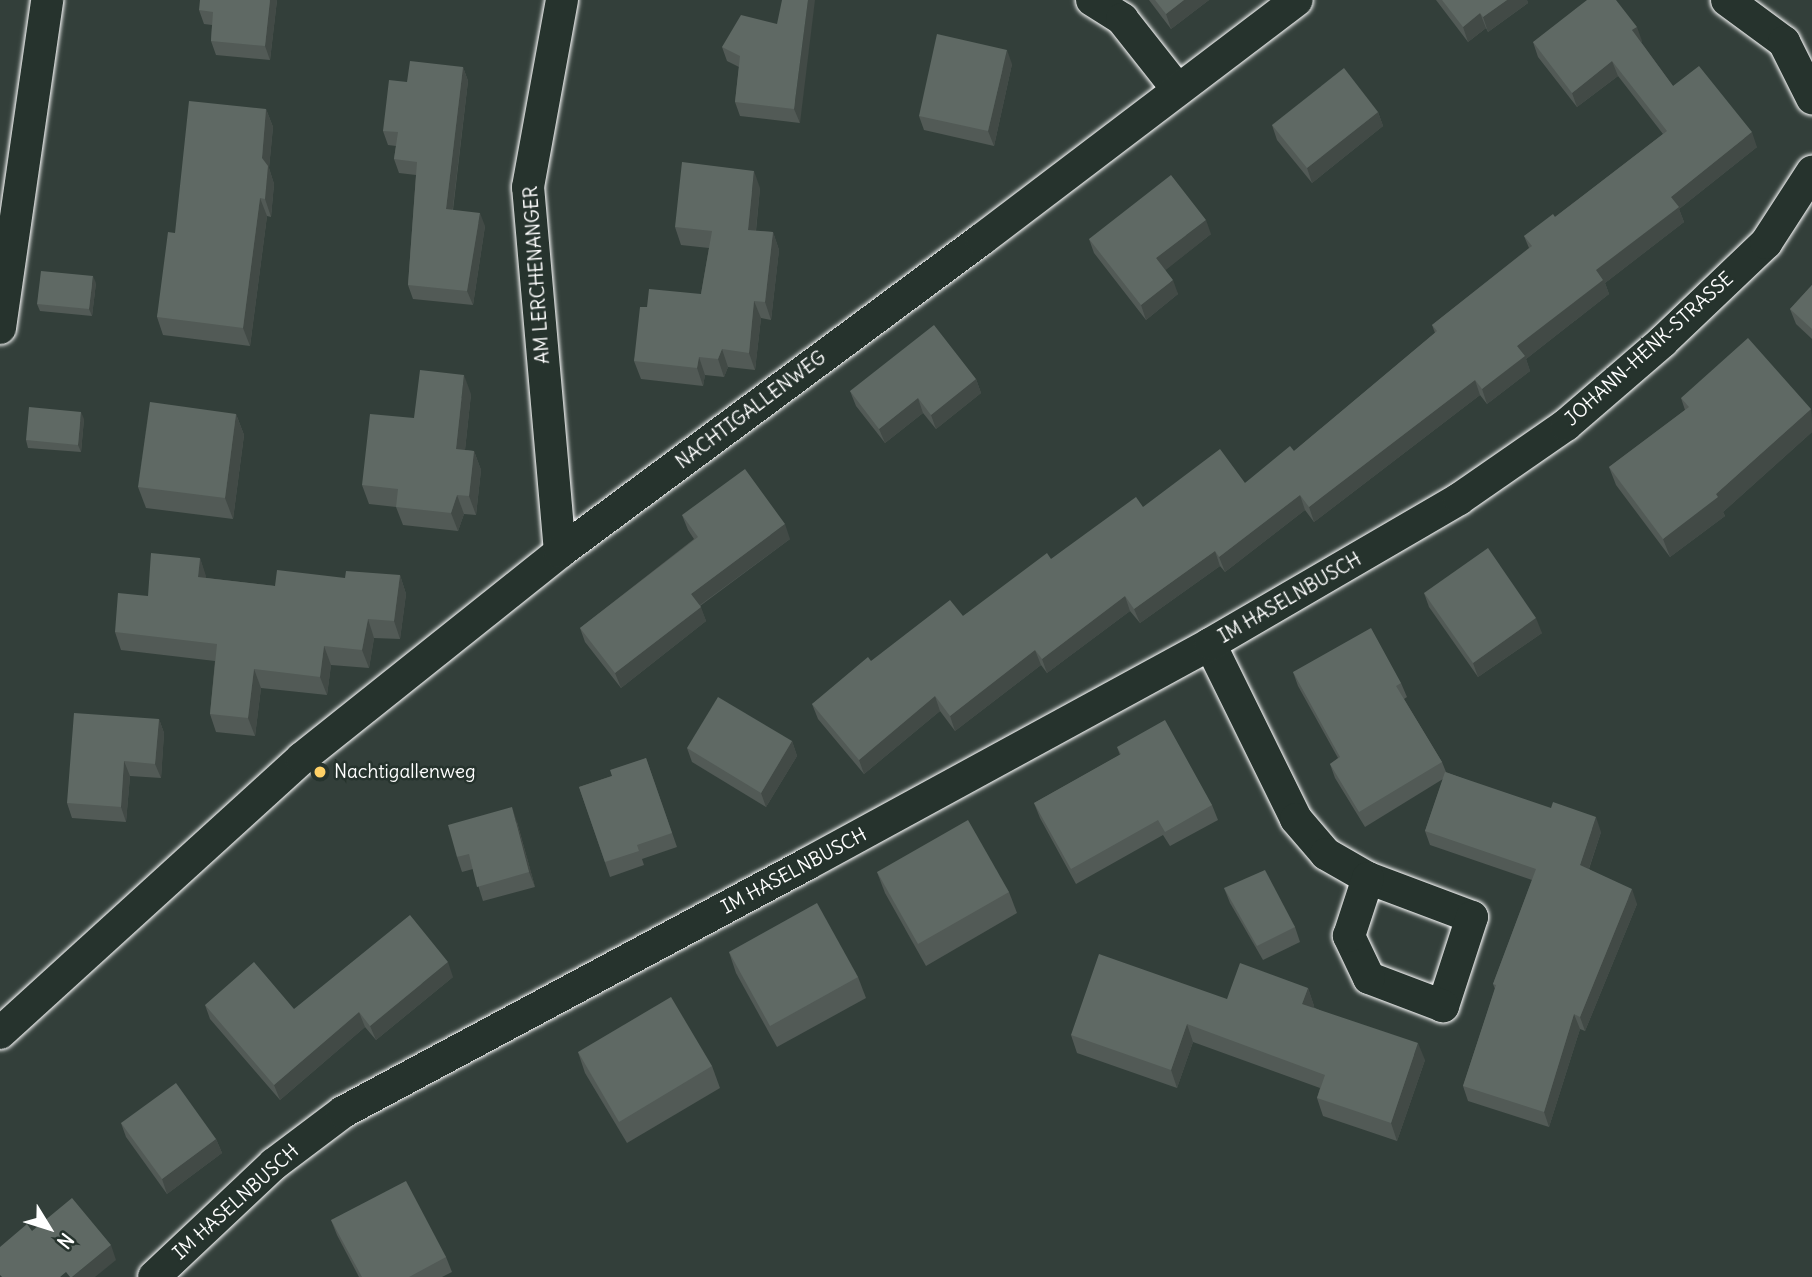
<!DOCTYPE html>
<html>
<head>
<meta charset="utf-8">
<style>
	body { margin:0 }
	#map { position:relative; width:1812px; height:1277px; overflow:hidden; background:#333f3a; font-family:Delius,sans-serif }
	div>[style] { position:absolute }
	.roads { filter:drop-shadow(0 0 2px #fff) drop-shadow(0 0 2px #fff) }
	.minor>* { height:32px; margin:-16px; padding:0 16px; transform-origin:16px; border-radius:16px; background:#26332d }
	.wall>* { inset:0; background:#525a56 }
	.shaded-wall>* { inset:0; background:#424a46 }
	.building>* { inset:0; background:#5f6964 }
	.dots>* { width:19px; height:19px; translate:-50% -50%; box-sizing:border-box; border:4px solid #26332d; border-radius:50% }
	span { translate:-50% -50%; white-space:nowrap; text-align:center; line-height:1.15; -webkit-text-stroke:5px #26332d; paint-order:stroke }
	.street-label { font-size:19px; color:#fff }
	.poi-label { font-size:19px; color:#fff }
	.left { translate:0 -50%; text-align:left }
	.north { position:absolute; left:14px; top:1193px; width:70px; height:70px; -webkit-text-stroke:5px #26332d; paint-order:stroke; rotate:128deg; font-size:19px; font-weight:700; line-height:28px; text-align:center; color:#fff }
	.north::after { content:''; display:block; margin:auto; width:24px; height:32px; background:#fff; clip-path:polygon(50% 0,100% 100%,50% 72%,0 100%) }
</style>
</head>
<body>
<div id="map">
	<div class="roads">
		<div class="minor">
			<div style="left:1092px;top:0;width:36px;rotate:32deg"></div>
			<div style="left:1122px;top:19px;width:90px;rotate:51.7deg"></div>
			<div style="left:1727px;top:0;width:71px;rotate:36.4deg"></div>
			<div style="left:1784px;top:42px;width:63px;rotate:63.4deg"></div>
			<div style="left:0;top:328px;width:331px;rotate:-81.8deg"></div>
			<div style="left:560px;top:552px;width:366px;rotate:-95deg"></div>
			<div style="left:528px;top:187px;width:190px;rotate:-79.7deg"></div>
			<div style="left:1210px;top:644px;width:195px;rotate:63.8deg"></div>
			<div style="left:1296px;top:819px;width:46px;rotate:49.4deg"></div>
			<div style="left:1326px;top:854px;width:48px;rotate:29.7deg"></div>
			<div style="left:1368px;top:878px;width:111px;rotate:20.6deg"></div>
			<div style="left:1472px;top:917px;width:94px;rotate:108deg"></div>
			<div style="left:1443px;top:1006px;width:79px;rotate:-159.3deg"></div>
			<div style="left:1369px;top:978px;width:47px;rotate:-115.5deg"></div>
			<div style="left:1349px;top:936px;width:61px;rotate:-71.9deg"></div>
			<div style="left:0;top:1033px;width:408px;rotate:-42.3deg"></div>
			<div style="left:302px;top:758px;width:330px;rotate:-38.6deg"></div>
			<div style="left:560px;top:552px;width:525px;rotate:-36.56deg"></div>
			<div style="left:982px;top:239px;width:395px;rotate:-37.2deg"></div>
			<div style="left:154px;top:1277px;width:165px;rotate:-43.3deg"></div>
			<div style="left:274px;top:1164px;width:86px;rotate:-37deg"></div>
			<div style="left:343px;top:1112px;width:526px;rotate:-28.12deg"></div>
			<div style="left:807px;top:864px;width:459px;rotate:-28.6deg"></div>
			<div style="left:1210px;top:644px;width:288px;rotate:-30.2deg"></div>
			<div style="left:1459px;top:499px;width:130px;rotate:-34.7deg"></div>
			<div style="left:1566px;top:425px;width:127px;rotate:-40.8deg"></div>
			<div style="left:1662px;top:342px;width:144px;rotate:-43.6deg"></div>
			<div style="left:1766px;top:243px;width:85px;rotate:-57.1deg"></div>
		</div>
	</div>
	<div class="wall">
		<div style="clip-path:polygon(277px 0,270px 60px,216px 55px,211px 41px,212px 25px,204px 24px,199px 10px)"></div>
		<div style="clip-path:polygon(1149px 0,1209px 0,1171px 29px)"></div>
		<div style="clip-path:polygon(1436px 0,1527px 0,1528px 3px,1488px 32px,1486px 28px,1468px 42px)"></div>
		<div style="clip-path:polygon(777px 24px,800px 123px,740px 116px,735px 102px,739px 67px,727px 61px,722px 47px)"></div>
		<div style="clip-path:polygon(1642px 41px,1641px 42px,1673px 86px,1757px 147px,1679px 209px,1684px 222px,1605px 283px,1609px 294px,1526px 359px,1530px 371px,1487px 404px,1480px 395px,1314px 522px,1305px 510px,1225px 572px,1220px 566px,1140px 623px,1130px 611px,1047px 673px,1041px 665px,955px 731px,940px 711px,864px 774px,818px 719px,812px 704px,871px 661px,963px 616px,1051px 559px,1143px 507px,1245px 483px,1294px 451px,1435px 333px,1432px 325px,1529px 248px,1524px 236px,1555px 217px,1663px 134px,1618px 76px,1577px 107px,1538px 57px,1533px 42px)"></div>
		<div style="clip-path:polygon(1012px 64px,994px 146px,924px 130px,919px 116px)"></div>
		<div style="clip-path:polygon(463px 67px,468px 81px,453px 210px,485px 226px,473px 305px,413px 299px,408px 285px,416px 175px,399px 173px,394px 159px,396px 146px,388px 145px,383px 131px,407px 82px)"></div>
		<div style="clip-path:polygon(266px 109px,273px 127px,269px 168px,274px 184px,271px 217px,267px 216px,250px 346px,163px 335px,157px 317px,175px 233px)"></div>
		<div style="clip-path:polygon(1378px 112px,1383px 126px,1312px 183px,1277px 140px,1272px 125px)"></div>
		<div style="clip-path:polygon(760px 188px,756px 231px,773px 232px,779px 250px,771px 320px,761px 318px,755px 370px,728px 367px,724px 377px,705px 375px,703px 386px,641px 379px,634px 361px,647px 307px,701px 294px,709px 248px,681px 245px,675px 227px)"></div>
		<div style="clip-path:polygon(1211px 234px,1165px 270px,1178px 294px,1146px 320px,1094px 253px,1089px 239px)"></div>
		<div style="clip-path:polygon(96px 283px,92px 316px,40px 311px,37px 304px)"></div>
		<div style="clip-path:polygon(1812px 285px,1812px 339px,1796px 324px,1790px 309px)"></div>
		<div style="clip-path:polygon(976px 379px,981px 393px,936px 429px,923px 413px,885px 443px,856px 406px,850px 391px)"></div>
		<div style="clip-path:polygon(471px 394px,465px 450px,474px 451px,481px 470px,476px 515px,464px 514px,458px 531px,403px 525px,396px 507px,369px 504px,362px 485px,414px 418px)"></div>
		<div style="clip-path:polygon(1681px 398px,1811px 409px,1812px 432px,1723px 512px,1725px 516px,1670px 557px,1616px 485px,1609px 467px,1685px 410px)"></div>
		<div style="clip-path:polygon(236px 414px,244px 435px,233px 519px,146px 508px,138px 487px)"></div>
		<div style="clip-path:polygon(84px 419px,81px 452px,28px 448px,26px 440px)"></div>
		<div style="clip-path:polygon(682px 515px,790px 539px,700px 606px,706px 621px,621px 688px,585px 642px,580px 628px,694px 539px,688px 530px)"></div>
		<div style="clip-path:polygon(200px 558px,206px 578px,275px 586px,345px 578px,400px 575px,406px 594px,400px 639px,374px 638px,369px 668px,331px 665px,327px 695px,261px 688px,255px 736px,216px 732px,210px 714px,215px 661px,121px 650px,115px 632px,148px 596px)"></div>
		<div style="clip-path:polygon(1424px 593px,1542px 633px,1478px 677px,1429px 607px)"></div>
		<div style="clip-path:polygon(1293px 672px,1401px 683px,1407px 697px,1404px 699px,1442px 762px,1446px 772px,1601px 832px,1589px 869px,1637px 904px,1585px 1031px,1580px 1029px,1549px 1127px,1468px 1101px,1463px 1086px,1495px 989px,1493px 984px,1532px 880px,1430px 845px,1425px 831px,1443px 779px,1365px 827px,1335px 778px,1330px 764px,1338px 758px,1298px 686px)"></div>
		<div style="clip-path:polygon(159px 719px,164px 733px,161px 778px,130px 776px,126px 822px,72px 818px,67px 803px)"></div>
		<div style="clip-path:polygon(792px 741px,797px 756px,766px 807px,692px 762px,687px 748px)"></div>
		<div style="clip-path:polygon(1117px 747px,1212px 805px,1218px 820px,1170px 846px,1163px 835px,1076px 884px,1040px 818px,1034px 803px,1120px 755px)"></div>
		<div style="clip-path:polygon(646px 758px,677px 847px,642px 859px,644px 865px,610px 877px,579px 787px,612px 776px)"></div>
		<div style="clip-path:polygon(517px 822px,535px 887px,483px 901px,473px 869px,462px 872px,457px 857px)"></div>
		<div style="clip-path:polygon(877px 872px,1009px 892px,1017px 913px,926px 966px,885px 893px)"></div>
		<div style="clip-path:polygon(1224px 888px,1295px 927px,1300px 942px,1263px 960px,1230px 903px)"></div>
		<div style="clip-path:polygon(729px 952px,858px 977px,866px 998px,777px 1047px,736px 973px)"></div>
		<div style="clip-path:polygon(453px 977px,376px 1040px,365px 1027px,280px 1100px,210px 1019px,205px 1005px,294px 1009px)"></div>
		<div style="clip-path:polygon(1308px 988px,1314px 1006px,1313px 1007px,1425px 1060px,1397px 1141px,1323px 1116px,1317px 1098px,1320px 1088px,1193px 1042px,1177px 1088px,1077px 1053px,1071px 1035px,1227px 999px)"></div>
		<div style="clip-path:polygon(578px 1052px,712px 1066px,720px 1088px,627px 1143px,585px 1073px)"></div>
		<div style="clip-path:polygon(121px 1123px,216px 1139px,222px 1153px,167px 1194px,126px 1137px)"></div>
		<div style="clip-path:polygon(331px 1220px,446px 1257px,452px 1272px,442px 1277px,359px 1277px,337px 1235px)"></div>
	</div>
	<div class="shaded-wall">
		<div style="clip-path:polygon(270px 0,277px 0,270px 60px,265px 46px)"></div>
		<div style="clip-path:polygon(808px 0,815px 0,800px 123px,794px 109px)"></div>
		<div style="clip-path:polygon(1184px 0,1209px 0,1171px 29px,1166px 14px)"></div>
		<div style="clip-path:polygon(1507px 0,1527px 0,1528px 3px,1488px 32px,1483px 17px)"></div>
		<div style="clip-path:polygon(1480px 13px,1486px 28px,1468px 42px,1463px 27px)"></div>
		<div style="clip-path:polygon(1637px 27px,1642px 41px,1637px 45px,1632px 30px)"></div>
		<div style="clip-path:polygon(1007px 50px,1012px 64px,994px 146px,988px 131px)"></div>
		<div style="clip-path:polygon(1612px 61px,1618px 76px,1577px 107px,1572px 93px)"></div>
		<div style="clip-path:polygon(463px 67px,468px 81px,451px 223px,446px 209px)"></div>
		<div style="clip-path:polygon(266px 109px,273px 127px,269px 168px,274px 184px,271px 217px,265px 199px,262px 158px)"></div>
		<div style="clip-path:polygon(1378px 112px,1383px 126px,1312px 183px,1307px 168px)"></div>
		<div style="clip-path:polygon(1752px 132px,1757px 147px,1679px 209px,1684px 222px,1605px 283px,1609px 294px,1526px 359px,1530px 371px,1487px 404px,1482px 389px,1517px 346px,1671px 197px)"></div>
		<div style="clip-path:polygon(754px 171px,760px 188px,754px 248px,748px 230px)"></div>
		<div style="clip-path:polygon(260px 198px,267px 216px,250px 346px,243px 328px)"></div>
		<div style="clip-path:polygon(480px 213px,485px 226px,473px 305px,467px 291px)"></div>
		<div style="clip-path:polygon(1206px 220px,1211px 234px,1162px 273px,1156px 258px)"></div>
		<div style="clip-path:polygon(773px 232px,779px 250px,771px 320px,765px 302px)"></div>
		<div style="clip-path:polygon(93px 276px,96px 283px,92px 316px,89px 309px)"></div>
		<div style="clip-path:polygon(1173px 280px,1178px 294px,1146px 320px,1141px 305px)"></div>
		<div style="clip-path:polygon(754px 301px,761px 318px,755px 370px,749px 353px)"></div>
		<div style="clip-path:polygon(722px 349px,728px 367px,724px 377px,718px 359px)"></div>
		<div style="clip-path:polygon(699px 357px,705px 375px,703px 386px,697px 368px)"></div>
		<div style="clip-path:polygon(464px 375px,471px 394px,463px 468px,456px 449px)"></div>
		<div style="clip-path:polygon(976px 379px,981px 393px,936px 429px,931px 415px)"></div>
		<div style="clip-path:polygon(1475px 380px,1480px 395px,1314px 522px,1309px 507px)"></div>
		<div style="clip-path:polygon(918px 398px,923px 413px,885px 443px,879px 429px)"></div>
		<div style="clip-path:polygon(1811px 409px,1812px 432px,1723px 512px,1725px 516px,1670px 557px,1663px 539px,1716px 494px)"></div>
		<div style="clip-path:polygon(81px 412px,84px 419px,81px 452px,78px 445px)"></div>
		<div style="clip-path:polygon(236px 414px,244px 435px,233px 519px,225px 498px)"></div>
		<div style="clip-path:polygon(474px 451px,481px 470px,476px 515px,469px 496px)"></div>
		<div style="clip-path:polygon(457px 495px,464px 514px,458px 531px,451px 513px)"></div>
		<div style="clip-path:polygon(1300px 495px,1305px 510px,1225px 572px,1219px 557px)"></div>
		<div style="clip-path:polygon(785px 524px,790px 539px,696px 608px,691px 594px)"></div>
		<div style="clip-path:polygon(1215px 551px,1220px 566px,1140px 623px,1134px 609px)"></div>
		<div style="clip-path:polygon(200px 558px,206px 576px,205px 595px,198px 577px)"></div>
		<div style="clip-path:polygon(400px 575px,406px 594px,400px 639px,394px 621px)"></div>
		<div style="clip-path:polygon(1125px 596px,1130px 611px,1047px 673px,1042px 659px)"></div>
		<div style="clip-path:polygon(701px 607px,706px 621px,621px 688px,615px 673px)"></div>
		<div style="clip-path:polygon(1536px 618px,1542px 633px,1478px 677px,1473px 663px)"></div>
		<div style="clip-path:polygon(368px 619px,374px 638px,369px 668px,362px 650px)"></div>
		<div style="clip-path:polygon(324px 646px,331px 665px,327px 695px,320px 677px)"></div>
		<div style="clip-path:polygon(1035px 650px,1041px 665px,955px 731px,950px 716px)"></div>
		<div style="clip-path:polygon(254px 669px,261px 688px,255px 736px,248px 718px)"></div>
		<div style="clip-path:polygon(935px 696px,940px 711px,864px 774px,859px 760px)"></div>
		<div style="clip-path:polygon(159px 719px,164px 733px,161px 778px,155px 764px)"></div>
		<div style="clip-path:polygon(792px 741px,797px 756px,766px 807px,761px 793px)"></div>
		<div style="clip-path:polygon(124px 761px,130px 776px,126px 822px,121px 807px)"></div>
		<div style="clip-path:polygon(512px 807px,517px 822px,535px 887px,529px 872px)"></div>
		<div style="clip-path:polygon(1596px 817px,1601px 832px,1585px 880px,1580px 865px)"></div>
		<div style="clip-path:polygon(1632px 889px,1637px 904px,1585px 1031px,1580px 1017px)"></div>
		<div style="clip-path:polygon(448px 962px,453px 977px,376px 1040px,370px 1026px)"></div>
		<div style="clip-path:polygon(1308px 988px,1314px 1006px,1308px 1021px,1302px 1004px)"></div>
		<div style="clip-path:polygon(359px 1012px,365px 1027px,280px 1100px,274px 1085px)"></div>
		<div style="clip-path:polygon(1574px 1014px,1580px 1029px,1549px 1127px,1544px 1112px)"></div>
		<div style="clip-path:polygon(1187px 1024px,1193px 1042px,1177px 1088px,1171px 1070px)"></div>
		<div style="clip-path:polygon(1418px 1043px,1425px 1060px,1397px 1141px,1391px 1123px)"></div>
		<div style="clip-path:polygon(216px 1139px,222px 1153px,167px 1194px,162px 1179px)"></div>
		<div style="clip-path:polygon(111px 1245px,116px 1260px,95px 1277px,72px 1277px)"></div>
	</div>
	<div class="building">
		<div style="clip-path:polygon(200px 0,270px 0,265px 46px,211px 41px,213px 12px,199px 10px)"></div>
		<div style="clip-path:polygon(782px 0,808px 0,794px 109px,735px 102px,740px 56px,722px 47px,741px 15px,777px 24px)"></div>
		<div style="clip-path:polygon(1155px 0,1184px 0,1166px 14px)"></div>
		<div style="clip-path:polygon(1442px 0,1507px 0,1483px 17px,1480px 13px,1463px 27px)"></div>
		<div style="clip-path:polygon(1587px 0,1616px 0,1637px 27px,1632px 30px,1673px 86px,1699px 66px,1752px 132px,1671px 197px,1679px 207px,1596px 270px,1603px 280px,1517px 346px,1525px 356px,1482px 389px,1475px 380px,1309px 507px,1300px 495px,1219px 557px,1215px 551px,1134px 609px,1125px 596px,1042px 659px,1035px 650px,950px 716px,935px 696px,859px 760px,812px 704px,868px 657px,871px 661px,950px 600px,963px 616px,1047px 553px,1051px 559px,1136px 497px,1143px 507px,1220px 449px,1245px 483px,1290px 446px,1294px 451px,1437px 331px,1432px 325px,1532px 246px,1524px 236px,1553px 214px,1555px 217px,1667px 131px,1612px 61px,1572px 93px,1533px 42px)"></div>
		<div style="clip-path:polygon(937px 34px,1007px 50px,988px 131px,919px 116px)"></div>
		<div style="clip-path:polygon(410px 61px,463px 67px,446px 209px,480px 213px,467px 291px,408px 285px,417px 162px,394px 159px,398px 132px,383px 131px,389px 80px,407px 82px)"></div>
		<div style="clip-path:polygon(1344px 68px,1378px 112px,1307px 168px,1272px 125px)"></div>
		<div style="clip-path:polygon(189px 101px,266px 109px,262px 158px,268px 166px,265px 199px,260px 198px,243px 328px,157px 317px,168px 232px,175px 233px)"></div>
		<div style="clip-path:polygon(682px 162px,754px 171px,748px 230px,773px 232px,765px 302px,754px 301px,749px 353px,722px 349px,718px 359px,699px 357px,697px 368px,634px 361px,640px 307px,647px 307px,649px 289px,701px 294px,712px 231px,675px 227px)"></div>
		<div style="clip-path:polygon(1171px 175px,1206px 220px,1156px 258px,1173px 280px,1141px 305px,1089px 239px)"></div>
		<div style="clip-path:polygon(41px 271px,93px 276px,89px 309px,37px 304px)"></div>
		<div style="clip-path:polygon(1812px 285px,1812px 329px,1790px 309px)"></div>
		<div style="clip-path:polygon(934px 325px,976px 379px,931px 415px,918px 398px,879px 429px,850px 391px)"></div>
		<div style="clip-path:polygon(1748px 338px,1811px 409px,1716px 494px,1718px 497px,1663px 539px,1609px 467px,1689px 407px,1681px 398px)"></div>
		<div style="clip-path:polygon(420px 370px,464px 375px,456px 449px,474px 451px,469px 496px,457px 495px,451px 513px,396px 507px,398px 489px,362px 485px,370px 414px,414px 418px)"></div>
		<div style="clip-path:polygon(150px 402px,236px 414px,225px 498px,138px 487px)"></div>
		<div style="clip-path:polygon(29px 407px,81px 412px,78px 445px,26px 440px)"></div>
		<div style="clip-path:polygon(745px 469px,785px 524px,691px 594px,701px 607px,615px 673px,580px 628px,698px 537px,682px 515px)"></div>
		<div style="clip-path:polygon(1488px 548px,1536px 618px,1473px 663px,1424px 593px)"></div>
		<div style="clip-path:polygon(151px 553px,200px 558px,198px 577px,275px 586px,277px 570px,345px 578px,346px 571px,400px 575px,394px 621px,368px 619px,362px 650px,324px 646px,320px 677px,254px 669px,248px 718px,210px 714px,217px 644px,115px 632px,118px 593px,148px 596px)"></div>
		<div style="clip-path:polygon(1371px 628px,1401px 683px,1396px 686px,1442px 762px,1359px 812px,1330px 764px,1340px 757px,1293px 672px)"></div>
		<div style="clip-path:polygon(718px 697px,792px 741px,761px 793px,687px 748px)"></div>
		<div style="clip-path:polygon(74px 713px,159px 719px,155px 764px,124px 761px,121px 807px,67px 803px)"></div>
		<div style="clip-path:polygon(1165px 720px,1212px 805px,1165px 832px,1158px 820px,1071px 869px,1034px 803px,1121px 754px,1117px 747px)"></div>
		<div style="clip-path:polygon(646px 758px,672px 833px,637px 845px,639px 851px,605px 862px,579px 787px,612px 776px,610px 770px)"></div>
		<div style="clip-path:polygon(1445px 772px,1551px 808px,1553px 802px,1596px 817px,1580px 865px,1632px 889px,1580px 1017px,1574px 1014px,1544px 1112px,1463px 1086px,1496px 985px,1493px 984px,1536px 869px,1425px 831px)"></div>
		<div style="clip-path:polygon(512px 807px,529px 872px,477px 887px,469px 854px,457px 857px,448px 825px)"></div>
		<div style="clip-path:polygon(968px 820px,1009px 892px,918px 944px,877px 872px)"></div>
		<div style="clip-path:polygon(1265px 870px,1295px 927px,1257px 946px,1224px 888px)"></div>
		<div style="clip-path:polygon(817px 903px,858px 977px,770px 1026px,729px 952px)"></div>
		<div style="clip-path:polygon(410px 915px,448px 962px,370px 1026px,359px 1012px,274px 1085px,205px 1005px,254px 962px,294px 1009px)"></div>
		<div style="clip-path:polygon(1099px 954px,1227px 999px,1240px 963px,1308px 988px,1302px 1004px,1418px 1043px,1391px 1123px,1317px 1098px,1325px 1075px,1187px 1024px,1171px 1070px,1071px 1035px)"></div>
		<div style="clip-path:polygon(671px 997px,712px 1066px,619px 1122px,578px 1052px)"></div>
		<div style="clip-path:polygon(176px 1083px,216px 1139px,162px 1179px,121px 1123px)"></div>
		<div style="clip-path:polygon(406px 1181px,446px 1257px,409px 1277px,362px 1277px,331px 1220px)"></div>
		<div style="clip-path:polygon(72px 1198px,111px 1245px,72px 1277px,70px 1277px,66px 1272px,60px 1277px,2px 1277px,0 1275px,0 1247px,27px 1224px,32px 1231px)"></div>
	</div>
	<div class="dots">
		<div style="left:320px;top:772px;background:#ffd166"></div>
	</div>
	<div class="street-label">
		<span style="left:537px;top:275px;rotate:-94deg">AM LERCHENANGER</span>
		<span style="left:1649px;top:349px;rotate:-42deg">JOHANN-HENK-STRASSE</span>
		<span style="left:751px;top:410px;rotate:-37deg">NACHTIGALLENWEG</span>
		<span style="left:1290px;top:598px;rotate:-30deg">IM HASELNBUSCH</span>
		<span style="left:794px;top:871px;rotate:-28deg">IM HASELNBUSCH</span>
		<span style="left:236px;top:1202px;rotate:-42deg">IM HASELNBUSCH</span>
	</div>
	<div class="poi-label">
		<span class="left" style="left:334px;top:772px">Nachtigallenweg</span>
	</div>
	<div class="north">N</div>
</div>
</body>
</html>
